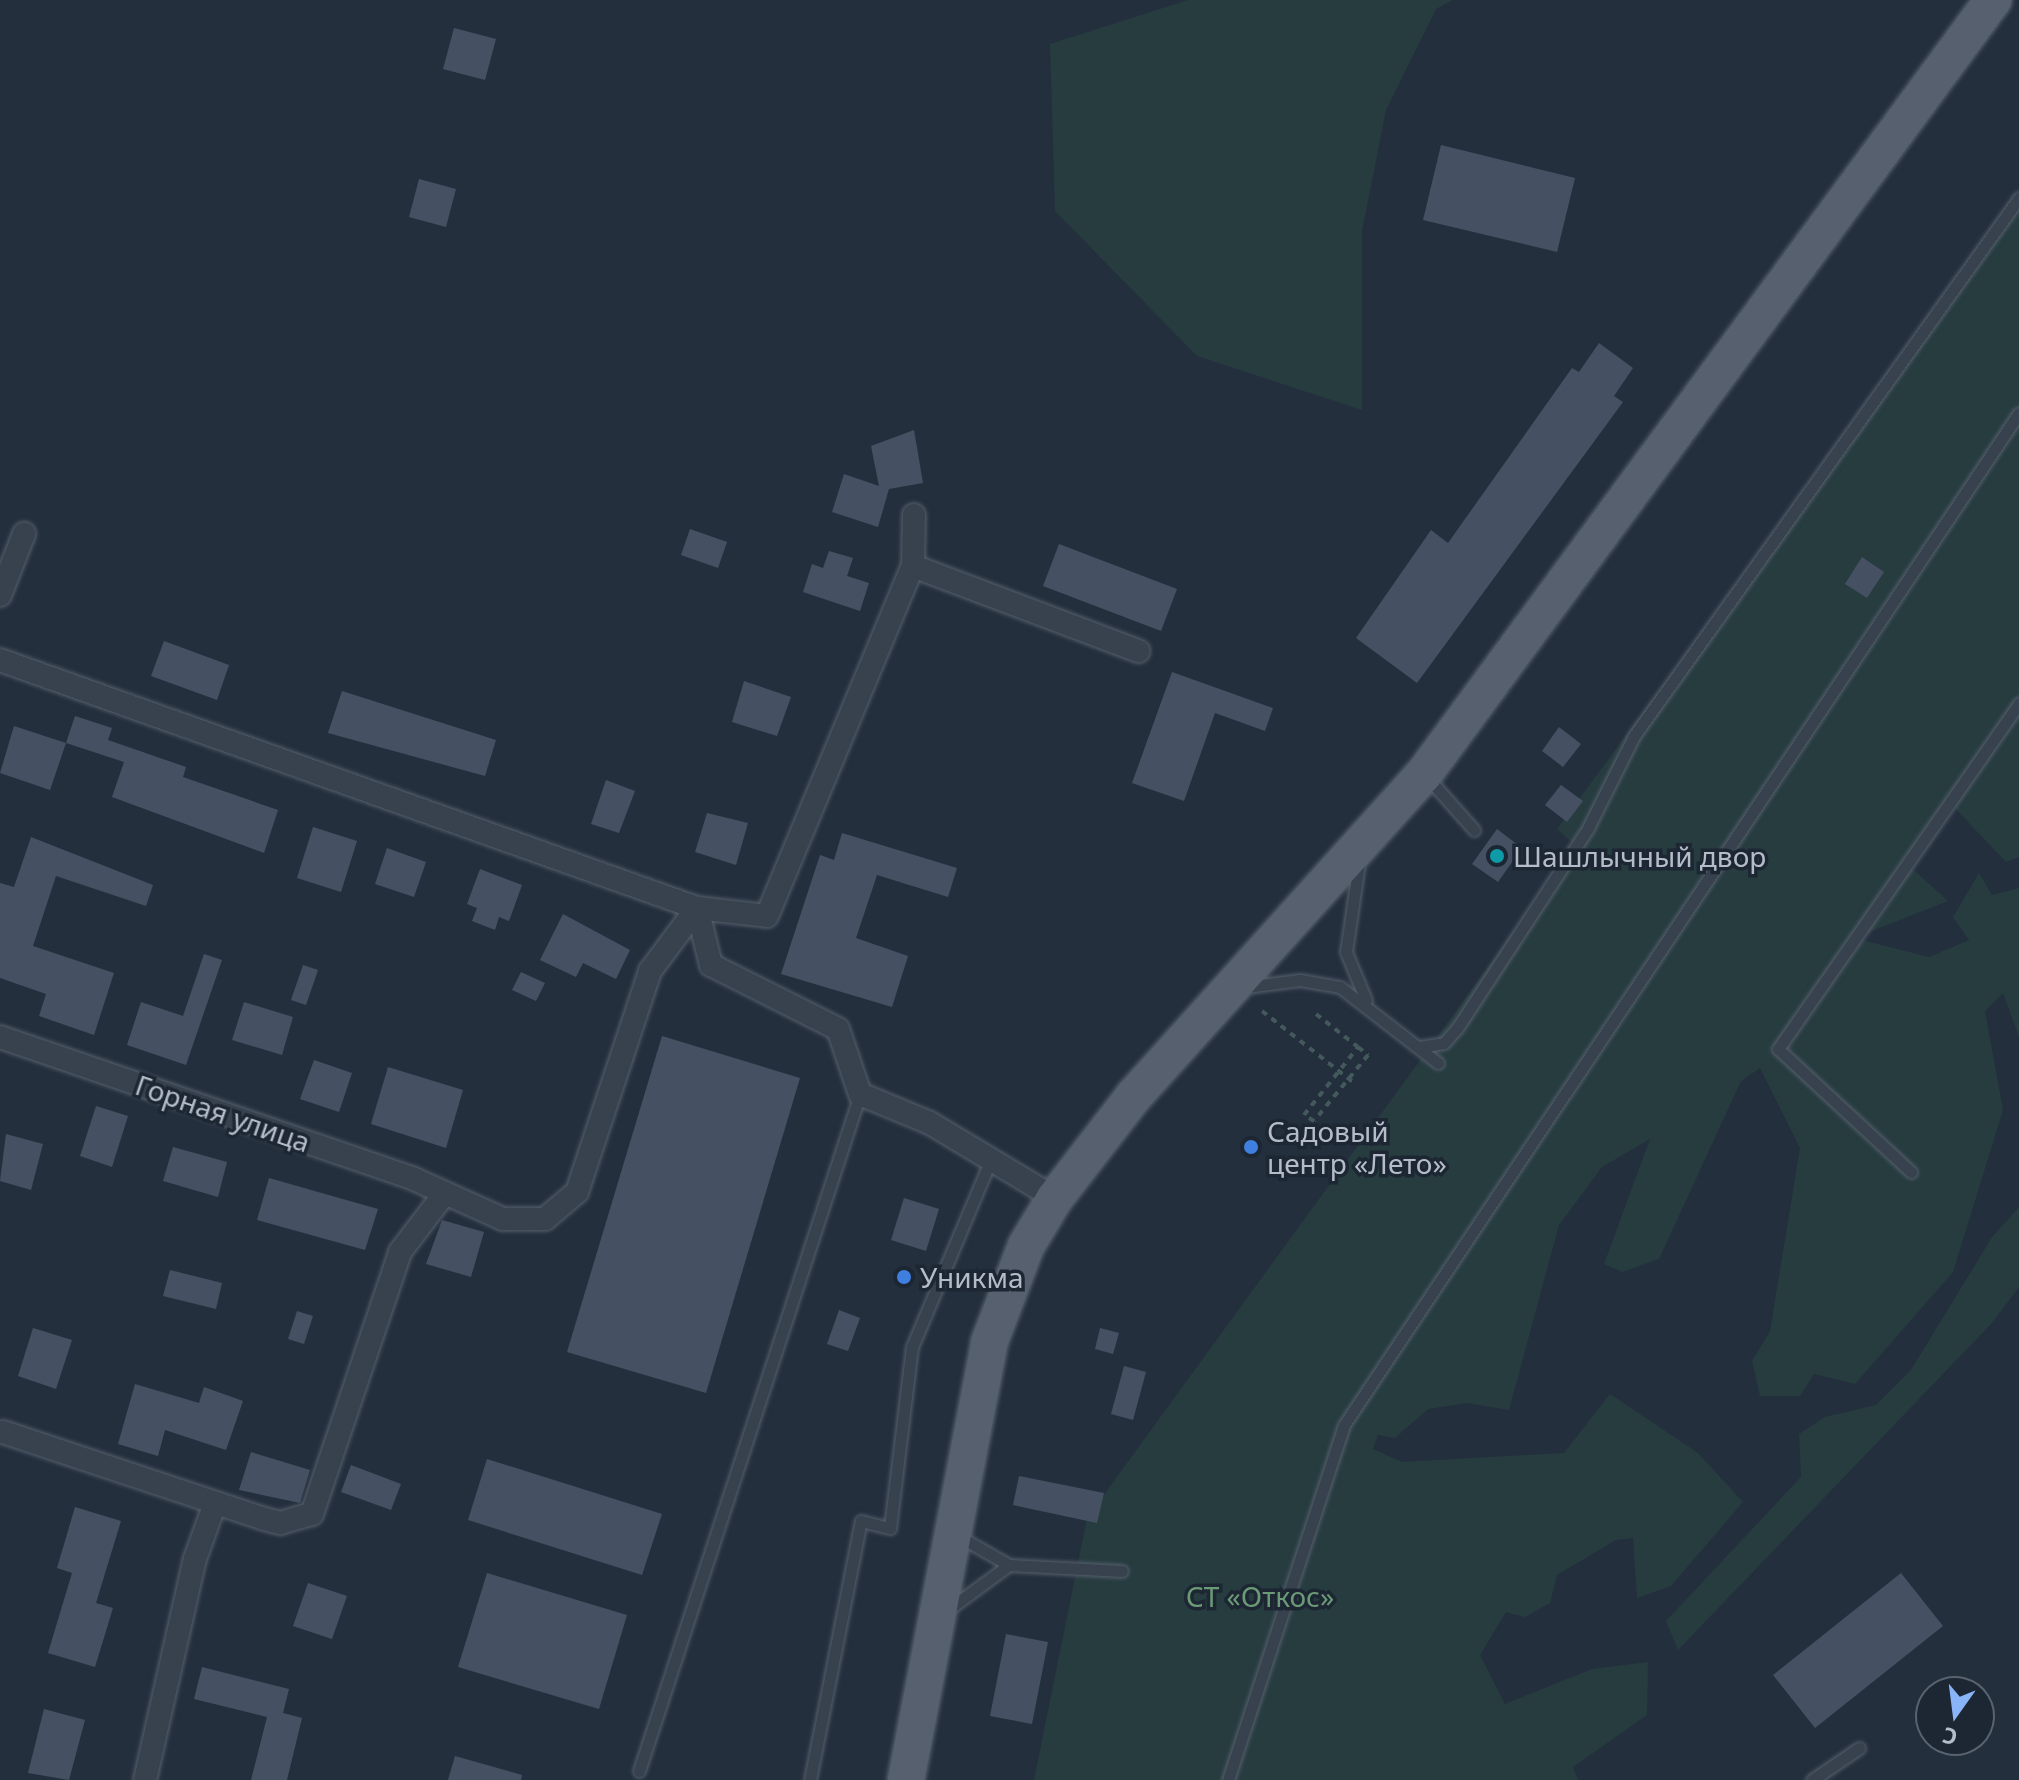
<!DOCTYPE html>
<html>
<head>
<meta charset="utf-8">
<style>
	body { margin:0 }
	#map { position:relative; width:2019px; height:1780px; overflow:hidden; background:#242f3e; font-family:"Noto Sans",sans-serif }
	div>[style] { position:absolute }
	.green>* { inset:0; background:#263c3f }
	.building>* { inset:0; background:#455162 }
	.path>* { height:4px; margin-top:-2px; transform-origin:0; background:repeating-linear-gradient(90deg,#44595c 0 6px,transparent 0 12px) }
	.roads { filter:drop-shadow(0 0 2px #565f6c) drop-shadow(0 0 2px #565f6c) }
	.lane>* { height:11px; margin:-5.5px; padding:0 5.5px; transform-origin:5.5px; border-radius:5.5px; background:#38414e }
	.street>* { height:22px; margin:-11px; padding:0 11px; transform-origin:11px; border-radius:11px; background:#38414e }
	.primary>* { height:36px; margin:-18px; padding:0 18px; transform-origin:18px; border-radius:18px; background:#56606e }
	.dots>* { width:22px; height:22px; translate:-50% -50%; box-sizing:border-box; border:4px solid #1d2633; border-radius:50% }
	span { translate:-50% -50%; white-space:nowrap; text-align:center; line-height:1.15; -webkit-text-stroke:7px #1d2633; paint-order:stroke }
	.poi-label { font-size:28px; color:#b4bcc9 }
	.left { translate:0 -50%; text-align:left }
	.street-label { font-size:28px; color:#b4bcc9 }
	.park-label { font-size:28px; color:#6b9a76 }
	.north { position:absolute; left:1915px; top:1676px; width:80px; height:80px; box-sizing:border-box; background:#1d2633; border:2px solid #59626f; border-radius:50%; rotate:194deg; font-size:22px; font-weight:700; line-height:32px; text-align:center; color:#b4bcc9 }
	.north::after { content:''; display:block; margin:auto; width:28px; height:36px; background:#8ab4f8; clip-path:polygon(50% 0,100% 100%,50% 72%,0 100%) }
</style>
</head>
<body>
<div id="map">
	<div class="green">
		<div style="clip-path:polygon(1188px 0,1453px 0,1436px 9px,1386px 110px,1362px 231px,1362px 410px,1197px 356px,1055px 211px,1050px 44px)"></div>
		<div style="clip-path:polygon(2019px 201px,2019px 857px,2006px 862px,1948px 801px,1905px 862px,1948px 901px,1854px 938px,1929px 957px,1969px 940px,1953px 917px,1979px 873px,1992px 895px,2019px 888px,2019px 1037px,2003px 993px,1985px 1011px,2003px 1110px,1953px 1272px,1855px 1384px,1814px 1374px,1800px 1396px,1760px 1396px,1752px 1361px,1770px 1331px,1800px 1148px,1760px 1068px,1741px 1081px,1659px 1259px,1622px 1272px,1604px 1264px,1650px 1139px,1602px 1167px,1559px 1225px,1509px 1410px,1467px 1403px,1428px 1409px,1395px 1438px,1378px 1435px,1373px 1449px,1402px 1462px,1564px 1453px,1610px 1394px,1698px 1453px,1743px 1502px,1671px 1586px,1637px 1598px,1633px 1538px,1616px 1540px,1557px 1575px,1550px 1603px,1525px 1617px,1506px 1612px,1480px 1655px,1505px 1704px,1592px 1669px,1648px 1662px,1647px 1715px,1573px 1767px,1578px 1780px,1034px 1780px,1087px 1518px,1576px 846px,1557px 829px)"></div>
		<div style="clip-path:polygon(2019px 1207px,2019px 1287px,1991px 1324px,1678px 1650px,1666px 1621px,1801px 1477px,1799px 1434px,1825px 1417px,1876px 1405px,1911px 1370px,1992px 1237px)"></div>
	</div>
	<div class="building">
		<div style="clip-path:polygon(454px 28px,496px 39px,485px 80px,443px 69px)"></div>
		<div style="clip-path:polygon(1441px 145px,1575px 178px,1557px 252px,1423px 220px)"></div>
		<div style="clip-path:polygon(419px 179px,456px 189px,446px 227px,409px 217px)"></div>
		<div style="clip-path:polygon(1599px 343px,1633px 368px,1614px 396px,1623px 402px,1417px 683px,1356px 638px,1431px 530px,1448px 543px,1572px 368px,1579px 372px)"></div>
		<div style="clip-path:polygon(914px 430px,923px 483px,889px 489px,878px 527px,832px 512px,844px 474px,879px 486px,871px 446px)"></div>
		<div style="clip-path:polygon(690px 529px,727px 542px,718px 568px,681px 555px)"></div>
		<div style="clip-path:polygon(1059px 544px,1177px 589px,1161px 631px,1043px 586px)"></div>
		<div style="clip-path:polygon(829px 551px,853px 558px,847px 576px,869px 583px,860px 611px,803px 592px,812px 564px,823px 568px)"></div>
		<div style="clip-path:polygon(1862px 557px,1884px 572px,1867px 598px,1845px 584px)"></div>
		<div style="clip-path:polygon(164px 641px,229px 665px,217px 700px,151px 676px)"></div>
		<div style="clip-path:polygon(1172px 672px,1273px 708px,1265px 731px,1215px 713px,1184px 801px,1132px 783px)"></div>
		<div style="clip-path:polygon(744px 681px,791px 697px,777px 736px,732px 722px)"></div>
		<div style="clip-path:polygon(342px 691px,496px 740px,485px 776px,328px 733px)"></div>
		<div style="clip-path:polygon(75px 716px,112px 728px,108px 740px,186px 767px,183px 777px,278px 810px,264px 853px,112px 797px,124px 762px,66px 743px)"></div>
		<div style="clip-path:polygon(14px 726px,66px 743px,50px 790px,0 773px)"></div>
		<div style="clip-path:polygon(1559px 727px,1581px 744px,1563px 767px,1542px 751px)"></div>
		<div style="clip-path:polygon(606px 780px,635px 791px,619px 833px,591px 824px)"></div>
		<div style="clip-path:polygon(1561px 785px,1583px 801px,1567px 822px,1545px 805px)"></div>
		<div style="clip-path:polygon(707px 813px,748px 823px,736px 865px,695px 852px)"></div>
		<div style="clip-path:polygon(313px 827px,357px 841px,341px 892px,297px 878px)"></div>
		<div style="clip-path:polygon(1497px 829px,1522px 848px,1498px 882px,1472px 864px)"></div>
		<div style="clip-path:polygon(842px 833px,957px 868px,948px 897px,877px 875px,856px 938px,908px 956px,892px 1007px,781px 974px,820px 855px,834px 860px)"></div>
		<div style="clip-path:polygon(31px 837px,153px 885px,146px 906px,56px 876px,33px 946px,114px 973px,94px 1035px,39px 1016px,46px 994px,0 978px,0 883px,14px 887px)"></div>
		<div style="clip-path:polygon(387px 848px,426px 862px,414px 897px,375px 884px)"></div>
		<div style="clip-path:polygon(480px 869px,522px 885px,509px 921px,499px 917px,495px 930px,472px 921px,477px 908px,467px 904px)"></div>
		<div style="clip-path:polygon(563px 914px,630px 950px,616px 979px,583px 963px,576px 977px,540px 960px)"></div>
		<div style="clip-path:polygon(204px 954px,222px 960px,186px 1065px,127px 1045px,141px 1002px,183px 1016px)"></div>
		<div style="clip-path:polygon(303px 965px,318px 970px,306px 1005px,291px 1000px)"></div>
		<div style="clip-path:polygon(521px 972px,545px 983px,536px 1001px,512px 990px)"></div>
		<div style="clip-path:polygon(244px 1002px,293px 1017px,282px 1055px,232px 1040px)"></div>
		<div style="clip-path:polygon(662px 1036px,800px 1078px,706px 1393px,567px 1352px)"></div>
		<div style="clip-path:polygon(314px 1060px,352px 1073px,339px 1112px,300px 1099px)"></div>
		<div style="clip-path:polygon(388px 1067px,463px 1090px,446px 1148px,371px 1124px)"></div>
		<div style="clip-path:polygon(96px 1106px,128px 1116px,112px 1167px,80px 1156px)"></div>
		<div style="clip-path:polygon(6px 1134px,43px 1144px,31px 1190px,0 1181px)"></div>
		<div style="clip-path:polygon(173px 1147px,227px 1162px,218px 1197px,163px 1181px)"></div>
		<div style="clip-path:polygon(269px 1178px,378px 1209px,365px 1250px,257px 1220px)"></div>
		<div style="clip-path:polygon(904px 1198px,939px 1209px,926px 1251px,891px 1240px)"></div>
		<div style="clip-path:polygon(442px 1220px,484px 1232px,471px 1277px,426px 1264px)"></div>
		<div style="clip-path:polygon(170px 1270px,222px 1283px,216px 1309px,163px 1296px)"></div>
		<div style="clip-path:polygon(839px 1310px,860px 1318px,848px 1351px,827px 1344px)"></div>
		<div style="clip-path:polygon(297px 1311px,313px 1316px,304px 1344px,288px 1339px)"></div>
		<div style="clip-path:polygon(33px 1328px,72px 1340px,56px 1389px,18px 1376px)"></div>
		<div style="clip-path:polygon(1100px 1328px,1119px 1333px,1113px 1354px,1095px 1349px)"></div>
		<div style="clip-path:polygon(1124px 1366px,1146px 1372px,1133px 1420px,1111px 1414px)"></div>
		<div style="clip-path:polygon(135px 1384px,199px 1403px,204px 1387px,243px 1401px,226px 1450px,165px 1430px,158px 1456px,118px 1444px)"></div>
		<div style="clip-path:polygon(251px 1452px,310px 1470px,300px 1503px,239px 1490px)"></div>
		<div style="clip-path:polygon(487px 1459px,662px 1514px,642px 1575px,468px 1520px)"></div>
		<div style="clip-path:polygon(351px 1465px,401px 1484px,391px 1510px,341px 1492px)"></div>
		<div style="clip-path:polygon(1019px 1476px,1104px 1493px,1097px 1523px,1013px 1505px)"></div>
		<div style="clip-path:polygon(75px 1507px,121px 1521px,96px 1603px,113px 1608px,95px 1667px,48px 1653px,72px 1573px,57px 1568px)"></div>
		<div style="clip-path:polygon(487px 1573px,627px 1615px,599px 1709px,458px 1667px)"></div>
		<div style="clip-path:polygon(1901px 1573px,1943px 1626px,1815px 1728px,1773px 1675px)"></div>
		<div style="clip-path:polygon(308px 1583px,347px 1596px,332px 1639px,293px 1626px)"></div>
		<div style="clip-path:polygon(1006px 1634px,1048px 1642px,1032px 1724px,990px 1716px)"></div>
		<div style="clip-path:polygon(202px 1667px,289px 1689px,283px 1713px,302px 1718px,287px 1780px,251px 1780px,267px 1717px,194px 1699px)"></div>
		<div style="clip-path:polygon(44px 1709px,85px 1720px,69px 1780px,28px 1773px)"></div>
		<div style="clip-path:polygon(455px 1756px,522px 1775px,521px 1780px,448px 1780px)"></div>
	</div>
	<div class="path">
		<div style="left:1262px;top:1011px;width:117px;rotate:38deg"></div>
		<div style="left:1316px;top:1014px;width:53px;rotate:38.2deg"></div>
		<div style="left:1358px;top:1047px;width:13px;rotate:39deg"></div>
		<div style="left:1368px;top:1055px;width:85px;rotate:129.3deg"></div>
		<div style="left:1314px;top:1121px;width:12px;rotate:-149deg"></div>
		<div style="left:1304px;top:1115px;width:87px;rotate:-51.5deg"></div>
	</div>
	<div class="roads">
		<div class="lane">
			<div style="left:1427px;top:777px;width:71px;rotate:48.4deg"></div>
			<div style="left:1359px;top:863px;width:90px;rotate:98.3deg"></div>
			<div style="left:1346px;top:952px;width:52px;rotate:67.4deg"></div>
			<div style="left:1246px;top:987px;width:54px;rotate:-7.4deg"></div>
			<div style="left:1300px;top:980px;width:41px;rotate:9.9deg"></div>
			<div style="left:1340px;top:987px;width:124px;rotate:37.8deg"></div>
			<div style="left:1419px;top:1047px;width:25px;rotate:-9deg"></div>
			<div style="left:1444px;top:1043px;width:21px;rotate:-49deg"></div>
			<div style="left:1458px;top:1027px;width:238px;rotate:-56.8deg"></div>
			<div style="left:1588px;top:828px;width:103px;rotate:-63.4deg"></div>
			<div style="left:1634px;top:736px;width:662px;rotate:-54.41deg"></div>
			<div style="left:1911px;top:1172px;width:181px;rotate:-137.2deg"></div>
			<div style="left:1778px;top:1049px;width:422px;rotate:-55.1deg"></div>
			<div style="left:960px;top:1537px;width:56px;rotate:29.7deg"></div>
			<div style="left:1009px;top:1565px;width:113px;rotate:3deg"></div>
			<div style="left:949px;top:1609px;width:74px;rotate:-36.3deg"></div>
			<div style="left:639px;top:1771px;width:712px;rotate:-71.92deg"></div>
			<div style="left:810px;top:1780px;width:264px;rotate:-78.9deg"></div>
			<div style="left:861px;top:1521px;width:30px;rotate:14deg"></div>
			<div style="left:890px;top:1528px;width:182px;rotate:-83.1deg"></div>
			<div style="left:912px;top:1347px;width:206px;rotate:-67.2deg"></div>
			<div style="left:1228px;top:1780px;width:373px;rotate:-71.9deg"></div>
			<div style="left:1344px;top:1425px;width:1216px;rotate:-56.3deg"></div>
			<div style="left:1812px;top:1780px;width:57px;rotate:-34.2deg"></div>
		</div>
		<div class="street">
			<div style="left:913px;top:566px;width:241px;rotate:20.7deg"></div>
			<div style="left:0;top:595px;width:66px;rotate:-68.5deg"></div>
			<div style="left:0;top:660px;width:740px;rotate:19.59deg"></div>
			<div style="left:697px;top:908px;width:70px;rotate:6.5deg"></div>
			<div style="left:767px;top:916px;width:379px;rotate:-67.4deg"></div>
			<div style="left:913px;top:566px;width:51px;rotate:-88.9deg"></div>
			<div style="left:697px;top:908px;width:59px;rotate:76.2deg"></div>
			<div style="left:711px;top:965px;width:142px;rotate:26.7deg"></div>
			<div style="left:838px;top:1029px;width:69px;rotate:71.3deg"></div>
			<div style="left:860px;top:1094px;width:76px;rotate:22.5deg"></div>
			<div style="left:930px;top:1123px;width:146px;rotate:31deg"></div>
			<div style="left:0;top:1037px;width:438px;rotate:18.9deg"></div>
			<div style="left:414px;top:1179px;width:98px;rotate:24.2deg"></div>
			<div style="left:503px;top:1219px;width:42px"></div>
			<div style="left:545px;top:1219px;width:42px;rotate:-40.2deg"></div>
			<div style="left:577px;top:1192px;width:233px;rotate:-71.7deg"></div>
			<div style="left:650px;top:971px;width:79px;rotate:-53.3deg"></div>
			<div style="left:3px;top:1432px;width:272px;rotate:18.4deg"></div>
			<div style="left:261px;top:1518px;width:20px;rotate:15deg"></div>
			<div style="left:280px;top:1523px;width:33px;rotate:-16deg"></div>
			<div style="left:312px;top:1514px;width:276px;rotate:-71.4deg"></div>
			<div style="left:400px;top:1252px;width:74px;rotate:-52.7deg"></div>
			<div style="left:145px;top:1780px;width:227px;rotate:-77.3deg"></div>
			<div style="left:195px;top:1559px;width:59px;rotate:-70.3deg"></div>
		</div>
		<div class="primary">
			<div style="left:906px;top:1780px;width:445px;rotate:-79.2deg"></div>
			<div style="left:989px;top:1343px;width:104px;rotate:-69.1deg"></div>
			<div style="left:1026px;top:1246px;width:56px;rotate:-58.9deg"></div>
			<div style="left:1055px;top:1198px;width:128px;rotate:-52.3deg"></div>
			<div style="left:1133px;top:1097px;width:435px;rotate:-48deg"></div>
			<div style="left:1424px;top:774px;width:961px;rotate:-53.68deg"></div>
		</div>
	</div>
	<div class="dots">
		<div style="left:1497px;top:856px;background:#0f9aa8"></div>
		<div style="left:1251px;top:1147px;background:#3f7fe0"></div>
		<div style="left:904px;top:1277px;background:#3f7fe0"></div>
	</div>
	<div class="poi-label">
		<span class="left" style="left:1513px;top:856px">Шашлычный двор</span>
		<span class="left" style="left:1267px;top:1147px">Садовый<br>центр «Лето»</span>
		<span class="left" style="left:920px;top:1277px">Уникма</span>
	</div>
	<div class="street-label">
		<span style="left:223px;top:1113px;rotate:19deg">Горная улица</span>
	</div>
	<div class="park-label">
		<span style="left:1260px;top:1596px">СТ «Откос»</span>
	</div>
	<div class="north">С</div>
</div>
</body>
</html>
